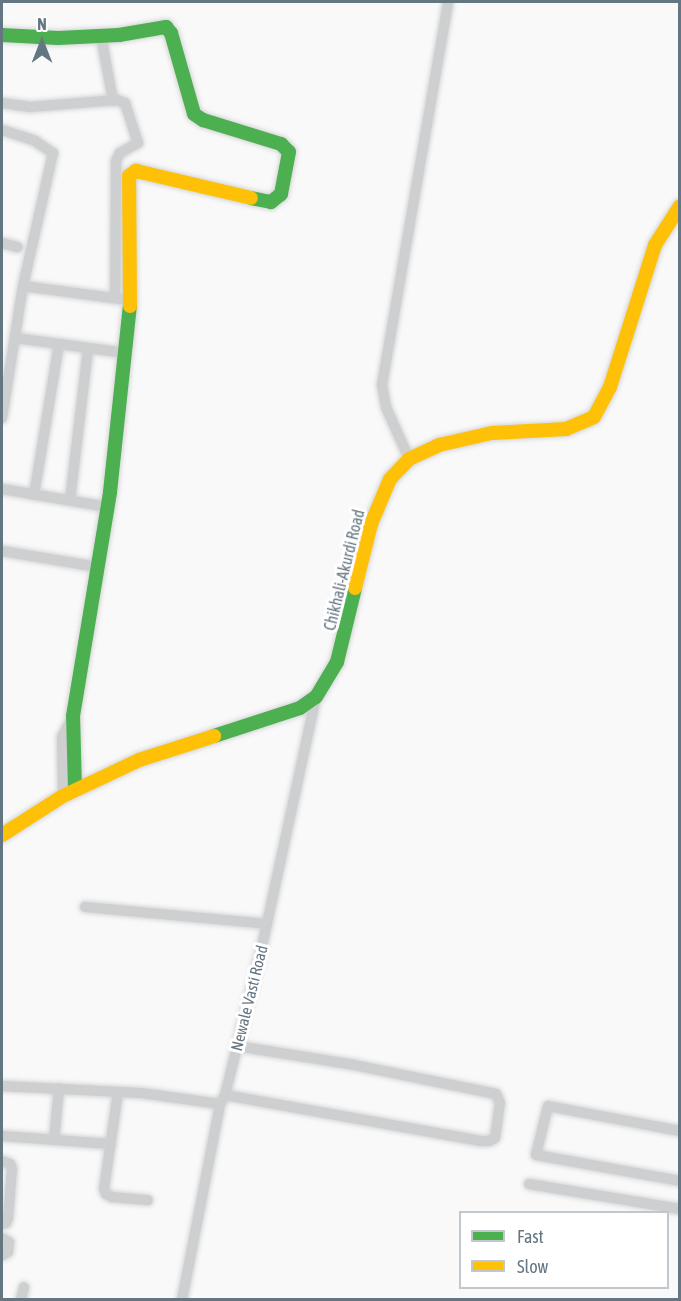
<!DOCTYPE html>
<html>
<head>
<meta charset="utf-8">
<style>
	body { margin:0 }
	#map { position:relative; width:681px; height:1301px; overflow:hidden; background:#f9f9f9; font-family:"Asap Condensed",sans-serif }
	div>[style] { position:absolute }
	.roads { filter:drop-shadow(0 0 2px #d5d6d7) drop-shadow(0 0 2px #d5d6d7) }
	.street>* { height:10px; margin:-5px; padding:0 5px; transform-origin:5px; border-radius:5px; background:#cecfd0 }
	.fast>* { height:14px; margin:-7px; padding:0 7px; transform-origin:7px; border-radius:7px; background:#4caf50 }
	.slow>* { height:14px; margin:-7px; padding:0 7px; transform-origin:7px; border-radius:7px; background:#ffc107 }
	span { translate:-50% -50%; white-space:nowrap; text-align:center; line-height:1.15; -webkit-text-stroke:6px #fff; paint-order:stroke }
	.street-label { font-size:16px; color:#657683 }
	.frame { position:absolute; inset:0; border:3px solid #657683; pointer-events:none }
	.legend { position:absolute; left:459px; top:1211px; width:210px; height:78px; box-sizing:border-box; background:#fff; border:2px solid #c1c8cd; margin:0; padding:8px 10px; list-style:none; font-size:18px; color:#657683 }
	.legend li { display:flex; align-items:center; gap:12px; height:30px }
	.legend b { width:30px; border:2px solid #c1c8cd }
	.north { position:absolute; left:12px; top:12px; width:60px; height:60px; -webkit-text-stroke:4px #fff; paint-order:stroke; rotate:0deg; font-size:16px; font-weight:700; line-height:24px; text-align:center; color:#657683 }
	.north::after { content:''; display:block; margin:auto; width:21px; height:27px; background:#657683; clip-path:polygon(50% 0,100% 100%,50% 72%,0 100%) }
</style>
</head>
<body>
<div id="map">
	<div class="roads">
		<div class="street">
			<div style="left:101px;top:36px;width:66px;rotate:79.5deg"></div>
			<div style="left:2px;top:103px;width:27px;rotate:8deg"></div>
			<div style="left:29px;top:107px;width:88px;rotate:-4.5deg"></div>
			<div style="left:117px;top:100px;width:9px;rotate:21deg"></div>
			<div style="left:125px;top:103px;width:42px;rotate:72deg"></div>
			<div style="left:138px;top:143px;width:21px;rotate:151deg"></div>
			<div style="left:120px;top:153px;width:9px;rotate:117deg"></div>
			<div style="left:116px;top:161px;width:137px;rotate:90.4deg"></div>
			<div style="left:2px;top:130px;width:35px;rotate:18deg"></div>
			<div style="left:35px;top:141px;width:22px;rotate:34deg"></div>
			<div style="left:53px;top:153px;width:136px;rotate:102.7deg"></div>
			<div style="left:2px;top:243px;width:16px;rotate:15deg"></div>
			<div style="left:15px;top:338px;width:112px;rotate:7.7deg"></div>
			<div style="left:2px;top:418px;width:134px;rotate:-81deg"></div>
			<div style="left:23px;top:286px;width:98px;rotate:7.6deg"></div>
			<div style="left:409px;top:459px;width:57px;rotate:-113.9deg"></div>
			<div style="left:386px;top:407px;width:22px;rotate:-100deg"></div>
			<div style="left:382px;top:385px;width:389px;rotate:-80.2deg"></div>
			<div style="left:2px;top:489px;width:107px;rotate:9.7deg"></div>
			<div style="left:34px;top:495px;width:153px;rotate:-80.6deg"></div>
			<div style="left:70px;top:500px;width:153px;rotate:-83.2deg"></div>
			<div style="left:2px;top:551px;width:97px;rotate:9.5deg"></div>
			<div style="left:63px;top:796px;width:59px;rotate:-91deg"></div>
			<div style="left:62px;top:737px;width:21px;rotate:-62deg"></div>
			<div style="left:85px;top:907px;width:183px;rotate:5.3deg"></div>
			<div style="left:2px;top:1086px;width:139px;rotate:2.9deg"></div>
			<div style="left:141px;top:1093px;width:80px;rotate:7.9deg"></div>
			<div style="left:118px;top:1092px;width:98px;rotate:98.2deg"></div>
			<div style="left:104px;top:1189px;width:5px;rotate:68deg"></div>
			<div style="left:106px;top:1194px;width:7px;rotate:27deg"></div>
			<div style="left:112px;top:1197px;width:36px;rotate:5deg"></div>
			<div style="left:225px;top:1095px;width:260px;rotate:10.2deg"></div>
			<div style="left:481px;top:1141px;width:8px"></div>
			<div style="left:489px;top:1141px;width:7px;rotate:-27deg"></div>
			<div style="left:495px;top:1138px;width:35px;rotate:-82deg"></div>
			<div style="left:500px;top:1103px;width:10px;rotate:-114deg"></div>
			<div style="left:496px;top:1094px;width:144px;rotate:-168.4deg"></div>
			<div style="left:355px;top:1065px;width:120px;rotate:-170.9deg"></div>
			<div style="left:680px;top:1131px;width:134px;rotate:-169.3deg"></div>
			<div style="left:548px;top:1106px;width:50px;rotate:103.8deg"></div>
			<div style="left:536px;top:1155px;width:146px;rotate:10.2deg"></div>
			<div style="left:2px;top:1136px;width:109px;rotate:4.2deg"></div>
			<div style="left:54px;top:1140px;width:52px;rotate:-84.5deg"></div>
			<div style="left:2px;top:1161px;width:9px;rotate:21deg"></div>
			<div style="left:10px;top:1164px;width:5px;rotate:68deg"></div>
			<div style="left:12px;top:1169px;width:49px;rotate:94.7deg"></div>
			<div style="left:8px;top:1218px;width:5px;rotate:112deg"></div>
			<div style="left:6px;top:1223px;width:4px;rotate:166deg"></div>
			<div style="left:529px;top:1184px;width:153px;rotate:9.4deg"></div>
			<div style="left:2px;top:1238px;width:8px;rotate:30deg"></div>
			<div style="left:9px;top:1242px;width:10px;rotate:96deg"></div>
			<div style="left:8px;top:1252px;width:7px;rotate:153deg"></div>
			<div style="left:21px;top:1300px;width:13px;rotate:-77deg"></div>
			<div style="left:182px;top:1300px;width:200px;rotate:-79deg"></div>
			<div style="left:220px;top:1104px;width:10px;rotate:-61deg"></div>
			<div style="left:225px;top:1095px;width:148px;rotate:-76deg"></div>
			<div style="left:261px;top:951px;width:260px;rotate:-77.8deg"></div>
		</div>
		<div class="fast">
			<div style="left:2px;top:35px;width:56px;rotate:3.1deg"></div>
			<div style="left:58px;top:38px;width:61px;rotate:-2.8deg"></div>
			<div style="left:119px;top:35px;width:48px;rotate:-9.7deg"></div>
			<div style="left:166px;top:27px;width:8px;rotate:50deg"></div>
			<div style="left:171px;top:33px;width:84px;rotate:74.1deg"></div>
			<div style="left:194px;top:114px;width:11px;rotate:34deg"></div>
			<div style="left:203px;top:120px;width:82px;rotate:17.1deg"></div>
			<div style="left:281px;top:144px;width:11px;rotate:45deg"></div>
			<div style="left:289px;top:152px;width:43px;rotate:100.8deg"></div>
			<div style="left:281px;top:194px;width:13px;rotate:141deg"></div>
			<div style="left:271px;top:202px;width:20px;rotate:-169deg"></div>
			<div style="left:214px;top:736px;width:90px;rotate:-18deg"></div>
			<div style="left:300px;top:708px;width:19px;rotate:-35deg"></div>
			<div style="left:316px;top:697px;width:41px;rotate:-59deg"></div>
			<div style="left:337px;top:662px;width:76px;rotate:-76.3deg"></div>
			<div style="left:75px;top:790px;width:74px;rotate:-91.5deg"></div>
			<div style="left:73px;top:716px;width:227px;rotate:-80.6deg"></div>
			<div style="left:110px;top:492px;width:187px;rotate:-83.9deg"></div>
		</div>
		<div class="slow">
			<div style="left:130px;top:306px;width:130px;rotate:-90.4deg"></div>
			<div style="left:129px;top:176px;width:9px;rotate:-36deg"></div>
			<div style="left:136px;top:171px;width:118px;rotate:13.2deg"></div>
			<div style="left:355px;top:588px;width:66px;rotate:-76deg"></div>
			<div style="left:371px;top:524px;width:49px;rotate:-67.1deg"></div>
			<div style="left:390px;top:479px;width:28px;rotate:-46deg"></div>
			<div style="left:409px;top:459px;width:33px;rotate:-25deg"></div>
			<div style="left:439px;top:445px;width:54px;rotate:-12.8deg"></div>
			<div style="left:492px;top:433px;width:74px;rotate:-3.1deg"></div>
			<div style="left:566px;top:429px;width:30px;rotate:-23deg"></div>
			<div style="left:594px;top:417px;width:34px;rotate:-62deg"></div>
			<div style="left:610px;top:387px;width:149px;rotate:-72.4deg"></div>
			<div style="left:655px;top:245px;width:46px;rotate:-57.3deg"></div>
			<div style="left:2px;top:835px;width:72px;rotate:-32.6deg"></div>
			<div style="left:63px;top:796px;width:84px;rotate:-25.3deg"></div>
			<div style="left:139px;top:760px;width:79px;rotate:-17.7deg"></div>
		</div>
	</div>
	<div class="street-label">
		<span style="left:344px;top:570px;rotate:-76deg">Chikhali-Akurdi Road</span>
		<span style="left:249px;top:998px;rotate:-76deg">Newale Vasti Road</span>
	</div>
	<div class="frame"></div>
	<ul class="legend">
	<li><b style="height:8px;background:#4caf50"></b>Fast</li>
	<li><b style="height:8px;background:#ffc107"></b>Slow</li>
	</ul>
	<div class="north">N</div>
</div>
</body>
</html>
